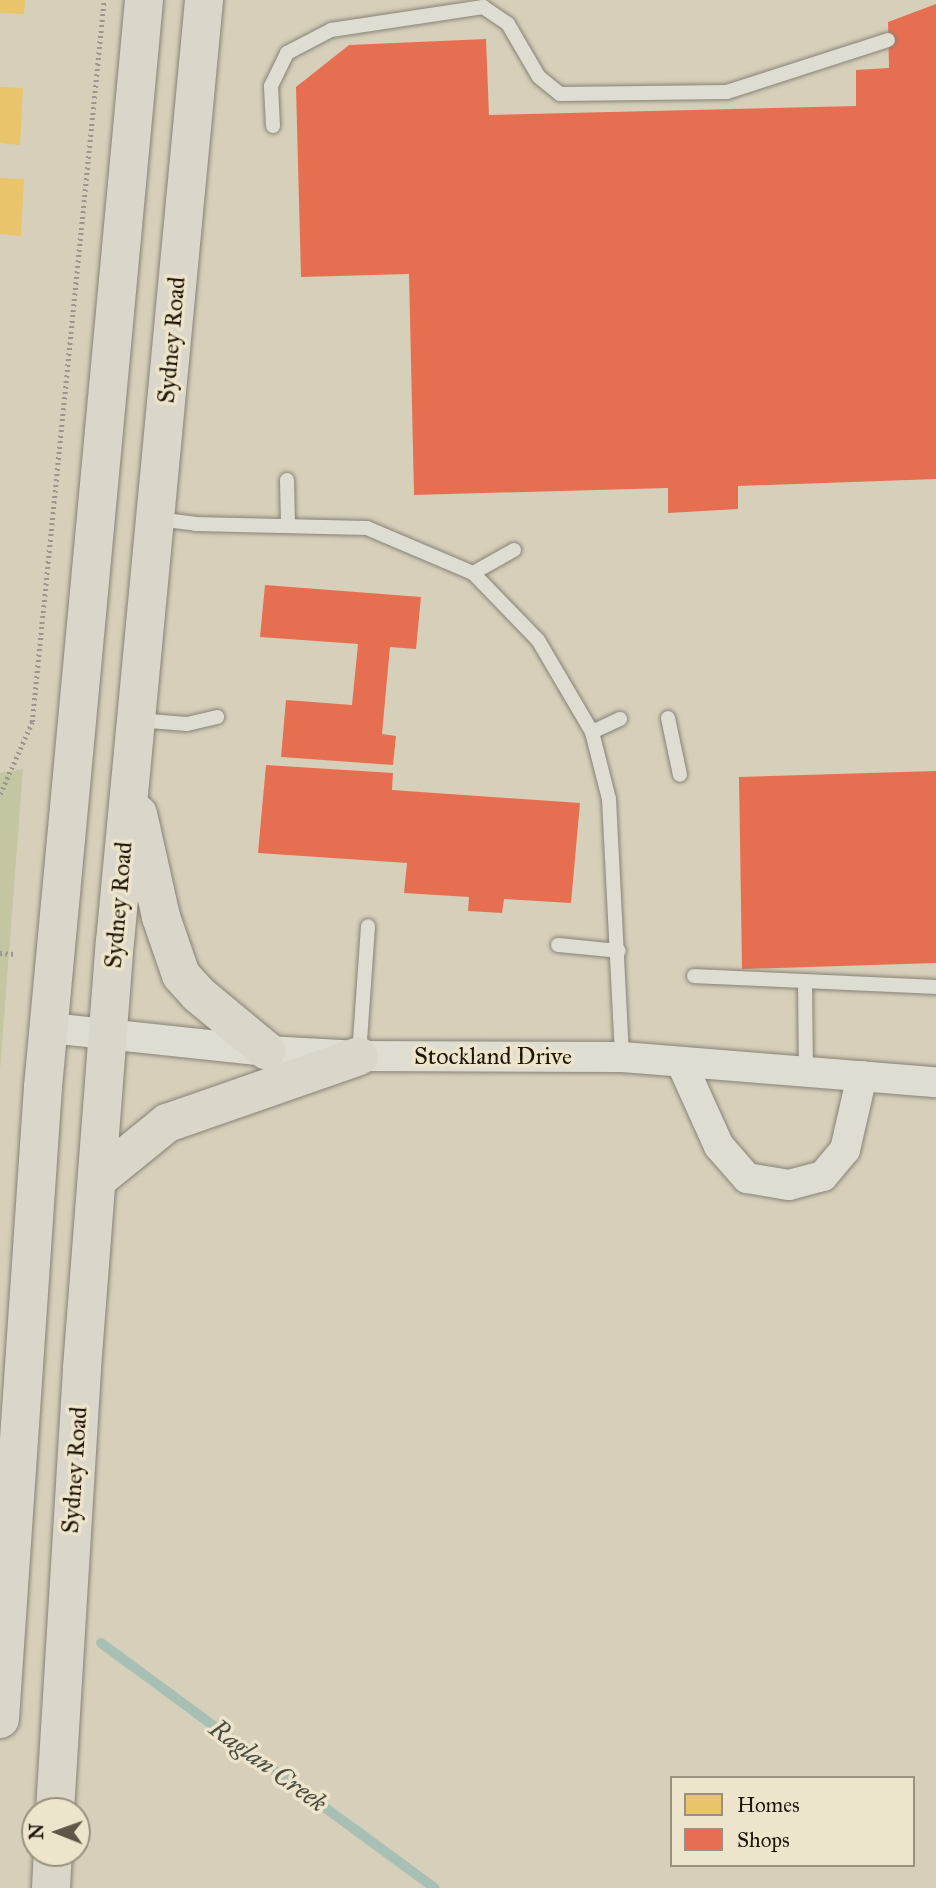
<!DOCTYPE html>
<html>
<head>
<meta charset="utf-8">
<style>
	body { margin:0 }
	#map { position:relative; width:936px; height:1888px; overflow:hidden; background:#d6d0bb; font-family:"IM FELL Great Primer",serif }
	div>[style] { position:absolute }
	.green>* { inset:0; background:#c3c6a0 }
	.homes>* { inset:0; background:#e9c46a }
	.shops>* { inset:0; background:#e76f51 }
	.stream>* { height:10px; margin:-5px; padding:0 5px; transform-origin:5px; border-radius:5px; background:#a8bfb3 }
	.path>* { height:4.5px; margin-top:-2.25px; transform-origin:0; background:repeating-linear-gradient(90deg,#9b978e 0 2px,transparent 0 5.5px) }
	.roads { filter:drop-shadow(0 0 2px #878275) drop-shadow(0 0 2px #878275) }
	.lane>* { height:14px; margin:-7px; padding:0 7px; transform-origin:7px; border-radius:7px; background:#dfdcd2 }
	.street>* { height:30px; margin:-15px; padding:0 15px; transform-origin:15px; border-radius:15px; background:#dfdcd2 }
	.highway>* { height:38px; margin:-19px; padding:0 19px; transform-origin:19px; border-radius:19px; background:#dad7ca }
	span { translate:-50% -50%; white-space:nowrap; text-align:center; line-height:1.15; -webkit-text-stroke:7px #ece4cb; paint-order:stroke }
	.street-label { font-size:24px; color:#201407 }
	.water-label { font-size:26px; color:#494d42; font-style:italic }
	.legend { position:absolute; left:670px; top:1776px; width:245px; height:91px; box-sizing:border-box; background:#ece4cb; border:2px solid #9a917d; margin:0; padding:9px 12px; list-style:none; font-size:21px; color:#201407 }
	.legend li { display:flex; align-items:center; gap:14px; height:35px }
	.legend b { width:35px; border:2px solid #9a917d }
	.north { position:absolute; left:21px; top:1797px; width:70px; height:70px; box-sizing:border-box; background:#ece4cb; border:2px solid #9a917d; border-radius:50%; rotate:271deg; font-size:19px; font-weight:700; line-height:28px; text-align:center; color:#201407 }
	.north::after { content:''; display:block; margin:auto; width:24px; height:32px; background:#605646; clip-path:polygon(50% 0,100% 100%,50% 72%,0 100%) }
</style>
</head>
<body>
<div id="map">
	<div class="green">
		<div style="clip-path:polygon(23px 769px,0 1070px,0 773px)"></div>
	</div>
	<div class="homes">
		<div style="clip-path:polygon(0 0,25px 0,24px 14px,0 13px)"></div>
		<div style="clip-path:polygon(0 87px,23px 88px,20px 145px,0 143px)"></div>
		<div style="clip-path:polygon(0 178px,24px 179px,21px 236px,0 234px)"></div>
	</div>
	<div class="shops">
		<div style="clip-path:polygon(936px 4px,936px 479px,738px 486px,738px 509px,668px 513px,668px 488px,414px 495px,409px 274px,301px 277px,296px 87px,349px 45px,486px 39px,489px 115px,856px 106px,856px 70px,889px 68px,888px 22px)"></div>
		<div style="clip-path:polygon(265px 585px,421px 597px,416px 649px,390px 647px,382px 734px,396px 736px,393px 765px,281px 757px,286px 700px,352px 705px,358px 644px,260px 637px)"></div>
		<div style="clip-path:polygon(266px 765px,393px 773px,392px 790px,580px 803px,571px 903px,504px 899px,502px 913px,468px 911px,469px 897px,404px 893px,407px 863px,258px 853px)"></div>
		<div style="clip-path:polygon(936px 771px,936px 963px,742px 969px,739px 777px)"></div>
	</div>
	<div class="stream">
		<div style="left:101px;top:1643px;width:414px;rotate:36.3deg"></div>
	</div>
	<div class="path">
		<div style="left:0;top:794px;width:79px;rotate:-66deg"></div>
		<div style="left:32px;top:722px;width:726px;rotate:-84.31deg"></div>
		<div style="left:0;top:953px;width:15px;rotate:4deg"></div>
	</div>
	<div class="roads">
		<div class="lane">
			<div style="left:273px;top:126px;width:40px;rotate:-92.9deg"></div>
			<div style="left:271px;top:86px;width:37px;rotate:-64deg"></div>
			<div style="left:287px;top:53px;width:50px;rotate:-27.6deg"></div>
			<div style="left:331px;top:30px;width:154px;rotate:-8.6deg"></div>
			<div style="left:483px;top:7px;width:30px;rotate:34deg"></div>
			<div style="left:508px;top:24px;width:61px;rotate:59.7deg"></div>
			<div style="left:539px;top:77px;width:27px;rotate:39deg"></div>
			<div style="left:560px;top:94px;width:167px;rotate:-0.7deg"></div>
			<div style="left:727px;top:92px;width:169px;rotate:-17.9deg"></div>
			<div style="left:287px;top:480px;width:45px;rotate:88.7deg"></div>
			<div style="left:157px;top:519px;width:38px;rotate:7deg"></div>
			<div style="left:195px;top:524px;width:172px;rotate:1.3deg"></div>
			<div style="left:367px;top:528px;width:115px;rotate:23deg"></div>
			<div style="left:514px;top:550px;width:47px;rotate:150.7deg"></div>
			<div style="left:473px;top:573px;width:93px;rotate:45.9deg"></div>
			<div style="left:538px;top:640px;width:107px;rotate:59.6deg"></div>
			<div style="left:592px;top:732px;width:69px;rotate:75.8deg"></div>
			<div style="left:609px;top:799px;width:258px;rotate:87.1deg"></div>
			<div style="left:668px;top:718px;width:58px;rotate:78.1deg"></div>
			<div style="left:137px;top:720px;width:50px;rotate:4.6deg"></div>
			<div style="left:187px;top:724px;width:31px;rotate:-13deg"></div>
			<div style="left:592px;top:732px;width:31px;rotate:-25deg"></div>
			<div style="left:558px;top:945px;width:61px;rotate:5.6deg"></div>
			<div style="left:694px;top:976px;width:242px;rotate:2.6deg"></div>
			<div style="left:805px;top:981px;width:91px;rotate:89.4deg"></div>
			<div style="left:359px;top:1055px;width:129px;rotate:-86deg"></div>
		</div>
		<div class="street">
			<div style="left:50px;top:1028px;width:218px;rotate:6.1deg"></div>
			<div style="left:267px;top:1051px;width:92px;rotate:3.1deg"></div>
			<div style="left:359px;top:1056px;width:263px;rotate:0.2deg"></div>
			<div style="left:622px;top:1057px;width:315px;rotate:4.6deg"></div>
			<div style="left:681px;top:1062px;width:92px;rotate:65.7deg"></div>
			<div style="left:719px;top:1146px;width:43px;rotate:48.8deg"></div>
			<div style="left:747px;top:1178px;width:43px;rotate:9.5deg"></div>
			<div style="left:789px;top:1185px;width:35px;rotate:-15deg"></div>
			<div style="left:823px;top:1176px;width:34px;rotate:-50deg"></div>
			<div style="left:845px;top:1150px;width:76px;rotate:-77.1deg"></div>
		</div>
		<div class="highway">
			<div style="left:138px;top:814px;width:106px;rotate:77.4deg"></div>
			<div style="left:161px;top:917px;width:61px;rotate:71deg"></div>
			<div style="left:181px;top:975px;width:25px;rotate:48deg"></div>
			<div style="left:198px;top:994px;width:89px;rotate:39.6deg"></div>
			<div style="left:98px;top:1179px;width:89px;rotate:-39.1deg"></div>
			<div style="left:167px;top:1123px;width:203px;rotate:-19.2deg"></div>
			<div style="left:0;top:1719px;width:633px;rotate:-86.11deg"></div>
			<div style="left:43px;top:1087px;width:1092px;rotate:-84.69deg"></div>
			<div style="left:55px;top:1811px;width:444px;rotate:-86.5deg"></div>
			<div style="left:82px;top:1368px;width:427px;rotate:-85.6deg"></div>
			<div style="left:115px;top:942px;width:946px;rotate:-84.6deg"></div>
			<div style="left:51px;top:1888px;width:35px;rotate:-87deg"></div>
		</div>
	</div>
	<div class="street-label">
		<span style="left:172px;top:340px;rotate:-85deg">Sydney Road</span>
		<span style="left:119px;top:905px;rotate:-85deg">Sydney Road</span>
		<span style="left:493px;top:1057px">Stockland Drive</span>
		<span style="left:75px;top:1470px;rotate:-86deg">Sydney Road</span>
	</div>
	<div class="water-label">
		<span style="left:268px;top:1766px;rotate:36deg">Raglan Creek</span>
	</div>
	<ul class="legend">
	<li><b style="height:19px;background:#e9c46a"></b>Homes</li>
	<li><b style="height:19px;background:#e76f51"></b>Shops</li>
	</ul>
	<div class="north">N</div>
</div>
</body>
</html>
